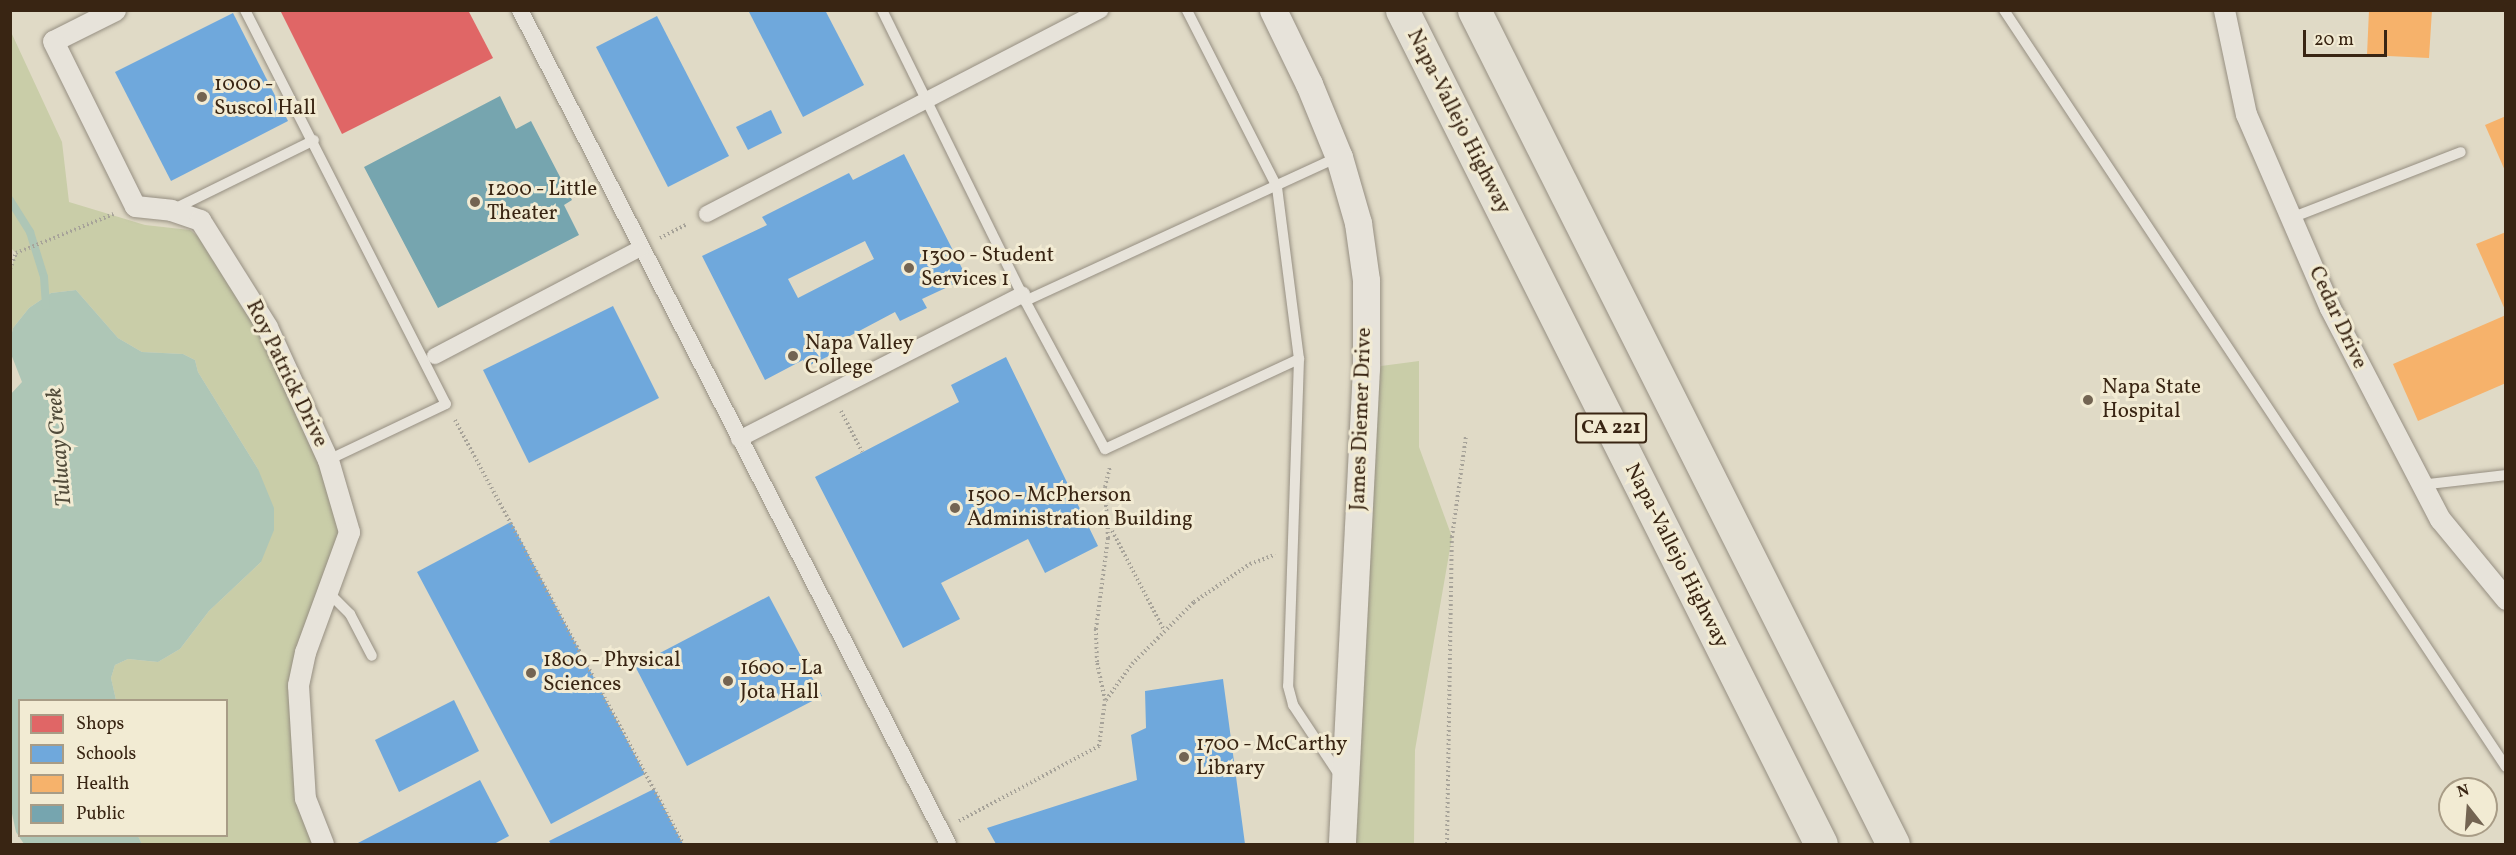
<!DOCTYPE html>
<html>
<head>
<meta charset="utf-8">
<style>
	body { margin:0 }
	#map { position:relative; width:2516px; height:855px; overflow:hidden; background:#e0dac6; font-family:Vollkorn,serif }
	div>[style] { position:absolute }
	.green>* { inset:0; background:#c9cda8 }
	.water>* { inset:0; background:#aec6b6 }
	.shops>* { inset:0; background:#e06666 }
	.schools>* { inset:0; background:#6fa8dc }
	.health>* { inset:0; background:#f6b26b }
	.public>* { inset:0; background:#76a5af }
	.stream>* { height:8px; margin:-4px; padding:0 4px; transform-origin:4px; border-radius:4px; background:#aec6b6 }
	.path>* { height:4px; margin-top:-2px; transform-origin:0; background:repeating-linear-gradient(90deg,#a7a399 0 1.5px,transparent 0 4.5px) }
	.roads { filter:drop-shadow(0 0 2px #968f82) drop-shadow(0 0 2px #968f82) }
	.service>* { height:10px; margin:-5px; padding:0 5px; transform-origin:5px; border-radius:5px; background:#e7e3da }
	.pedestrian>* { height:16px; margin:-8px; padding:0 8px; transform-origin:8px; border-radius:8px; background:#e7e3da }
	.minor>* { height:21px; margin:-10.5px; padding:0 10.5px; transform-origin:10.5px; border-radius:10.5px; background:#e7e3da }
	.tertiary>* { height:27px; margin:-13.5px; padding:0 13.5px; transform-origin:13.5px; border-radius:13.5px; background:#e7e3da }
	.primary>* { height:33px; margin:-16.5px; padding:0 16.5px; transform-origin:16.5px; border-radius:16.5px; background:#e3dfd3 }
	.dots>* { width:16px; height:16px; translate:-50% -50%; box-sizing:border-box; border:3px solid #f2ebd3; border-radius:50% }
	span { translate:-50% -50%; white-space:nowrap; text-align:center; line-height:1.15; -webkit-text-stroke:6px #f2ebd3; paint-order:stroke }
	.shield-label span { padding:2px 4px; background:#f2ebd3; border:2px solid; border-radius:4px; -webkit-text-stroke-width:0 }
	.shield-label { font-size:20px; color:#392513; font-weight:700 }
	.poi-label { font-size:21px; color:#392513 }
	.left { translate:0 -50%; text-align:left }
	.street-label { font-size:21px; color:#392513 }
	.water-label { font-size:22px; color:#514b3a; font-style:italic }
	.frame { position:absolute; inset:0; border:12px solid #392513; pointer-events:none }
	.legend { position:absolute; left:18px; top:699px; width:210px; height:138px; box-sizing:border-box; background:#f2ebd3; border:2px solid #a89c86; margin:0; padding:8px 10px; list-style:none; font-size:18px; color:#392513 }
	.legend li { display:flex; align-items:center; gap:12px; height:30px }
	.legend b { width:30px; border:2px solid #a89c86 }
	.north { position:absolute; left:2438px; top:777px; width:60px; height:60px; box-sizing:border-box; background:#f2ebd3; border:2px solid #a89c86; border-radius:50%; rotate:343deg; font-size:16px; font-weight:700; line-height:24px; text-align:center; color:#392513 }
	.north::after { content:''; display:block; margin:auto; width:21px; height:27px; background:#736452; clip-path:polygon(50% 0,100% 100%,50% 72%,0 100%) }
	.scale { position:absolute; left:2303px; top:30px; width:84px; height:27px; box-sizing:border-box; border:3px solid #392513; border-top:0; padding-left:8px; font-size:18px; line-height:21px; white-space:nowrap; color:#392513; -webkit-text-stroke:4px #f2ebd3; paint-order:stroke }
</style>
</head>
<body>
<div id="map">
	<div class="green">
		<div style="clip-path:polygon(11px 32px,62px 142px,69px 202px,145px 225px,190px 230px,225px 259px,267px 327px,349px 532px,298px 685px,323px 844px,142px 844px,138px 836px,226px 836px,226px 700px,116px 700px,111px 678px,115px 665px,128px 659px,158px 662px,180px 649px,209px 611px,261px 562px,258px 469px,198px 372px,195px 360px,183px 354px,142px 352px,118px 338px,76px 290px,51px 293px,29px 308px,13px 328px,11px 337px,11px 269px,16px 253px,10px 247px)"></div>
		<div style="clip-path:polygon(1419px 361px,1419px 447px,1452px 537px,1415px 750px,1414px 844px,1342px 844px,1366px 368px)"></div>
	</div>
	<div class="water">
		<div style="clip-path:polygon(76px 290px,118px 338px,142px 352px,183px 354px,195px 360px,198px 372px,258px 469px,274px 508px,274px 530px,261px 562px,209px 611px,180px 649px,158px 662px,128px 659px,115px 665px,111px 678px,116px 700px,20px 700px,20px 836px,138px 836px,142px 844px,24px 844px,16px 832px,11px 809px,10px 395px,22px 382px,11px 354px,11px 337px,13px 328px,29px 308px,51px 293px)"></div>
	</div>
	<div class="shops">
		<div style="clip-path:polygon(280px 10px,468px 10px,493px 58px,342px 134px)"></div>
	</div>
	<div class="schools">
		<div style="clip-path:polygon(748px 10px,825px 10px,864px 85px,803px 117px)"></div>
		<div style="clip-path:polygon(233px 13px,288px 121px,171px 181px,115px 72px)"></div>
		<div style="clip-path:polygon(657px 16px,729px 156px,668px 187px,596px 47px)"></div>
		<div style="clip-path:polygon(771px 110px,782px 133px,748px 150px,736px 127px)"></div>
		<div style="clip-path:polygon(evenodd,904px 154px,967px 278px,922px 299px,927px 308px,900px 321px,895px 312px,829px 347px,833px 354px,806px 367px,803px 360px,765px 380px,702px 256px,767px 225px,762px 217px,849px 173px,853px 180px,904px 154px,865px 241px,874px 259px,798px 298px,788px 279px,865px 241px)"></div>
		<div style="clip-path:polygon(613px 306px,659px 398px,529px 463px,483px 370px)"></div>
		<div style="clip-path:polygon(1006px 357px,1098px 546px,1045px 573px,1028px 539px,941px 583px,960px 619px,903px 648px,815px 477px,959px 402px,951px 385px)"></div>
		<div style="clip-path:polygon(511px 522px,645px 774px,551px 824px,417px 572px)"></div>
		<div style="clip-path:polygon(769px 596px,822px 696px,687px 766px,635px 666px)"></div>
		<div style="clip-path:polygon(1223px 679px,1245px 844px,996px 844px,987px 828px,1137px 780px,1131px 735px,1146px 728px,1145px 691px)"></div>
		<div style="clip-path:polygon(454px 700px,479px 751px,399px 792px,375px 740px)"></div>
		<div style="clip-path:polygon(480px 780px,509px 836px,494px 844px,356px 844px)"></div>
		<div style="clip-path:polygon(654px 789px,683px 844px,551px 844px,549px 841px)"></div>
	</div>
	<div class="health">
		<div style="clip-path:polygon(2369px 10px,2432px 10px,2429px 58px,2367px 55px)"></div>
		<div style="clip-path:polygon(2506px 116px,2506px 173px,2485px 125px)"></div>
		<div style="clip-path:polygon(2506px 232px,2506px 312px,2476px 244px)"></div>
		<div style="clip-path:polygon(2506px 315px,2506px 383px,2418px 421px,2393px 364px)"></div>
	</div>
	<div class="public">
		<div style="clip-path:polygon(500px 96px,516px 129px,531px 121px,572px 200px,564px 205px,579px 235px,438px 308px,364px 167px)"></div>
	</div>
	<div class="stream">
		<div style="left:10px;top:200px;width:38px;rotate:58deg"></div>
		<div style="left:30px;top:232px;width:47px;rotate:72.7deg"></div>
		<div style="left:44px;top:277px;width:29px;rotate:86deg"></div>
	</div>
	<div class="path">
		<div style="left:660px;top:238px;width:31px;rotate:-27deg"></div>
		<div style="left:10px;top:269px;width:17px;rotate:-69deg"></div>
		<div style="left:16px;top:253px;width:105px;rotate:-21.7deg"></div>
		<div style="left:841px;top:411px;width:46px;rotate:62.9deg"></div>
		<div style="left:455px;top:420px;width:481px;rotate:61.7deg"></div>
		<div style="left:1108px;top:523px;width:121px;rotate:62.4deg"></div>
		<div style="left:1106px;top:700px;width:44px;rotate:-54.2deg"></div>
		<div style="left:1132px;top:664px;width:88px;rotate:-45deg"></div>
		<div style="left:1194px;top:602px;width:68px;rotate:-34.2deg"></div>
		<div style="left:1250px;top:564px;width:27px;rotate:-20deg"></div>
		<div style="left:959px;top:821px;width:159px;rotate:-28.2deg"></div>
		<div style="left:1099px;top:746px;width:46px;rotate:-82.6deg"></div>
		<div style="left:1105px;top:700px;width:39px;rotate:-102deg"></div>
		<div style="left:1097px;top:662px;width:33px;rotate:-92deg"></div>
		<div style="left:1096px;top:629px;width:92px;rotate:-82.5deg"></div>
		<div style="left:1108px;top:538px;width:51px;rotate:-93.4deg"></div>
		<div style="left:1105px;top:487px;width:21px;rotate:-76deg"></div>
		<div style="left:1447px;top:844px;width:307px;rotate:-89.1deg"></div>
		<div style="left:1452px;top:537px;width:102px;rotate:-82.1deg"></div>
	</div>
	<div class="roads">
		<div class="service">
			<div style="left:245px;top:10px;width:442px;rotate:63deg"></div>
			<div style="left:446px;top:404px;width:131px;rotate:154.6deg"></div>
			<div style="left:882px;top:10px;width:318px;rotate:63.8deg"></div>
			<div style="left:1022px;top:295px;width:175px;rotate:61.7deg"></div>
			<div style="left:1105px;top:449px;width:214px;rotate:-24.9deg"></div>
			<div style="left:1299px;top:359px;width:173px;rotate:-97.3deg"></div>
			<div style="left:1277px;top:187px;width:199px;rotate:-117deg"></div>
			<div style="left:2004px;top:10px;width:908px;rotate:56.45deg"></div>
			<div style="left:174px;top:209px;width:156px;rotate:-26.2deg"></div>
			<div style="left:2291px;top:218px;width:182px;rotate:-21.2deg"></div>
			<div style="left:1025px;top:301px;width:345px;rotate:-24.7deg"></div>
			<div style="left:1299px;top:359px;width:327px;rotate:91.9deg"></div>
			<div style="left:1288px;top:686px;width:20px;rotate:75deg"></div>
			<div style="left:1293px;top:705px;width:85px;rotate:56.5deg"></div>
			<div style="left:2420px;top:485px;width:87px;rotate:-6.6deg"></div>
			<div style="left:329px;top:593px;width:30px;rotate:45deg"></div>
			<div style="left:350px;top:614px;width:47px;rotate:62.4deg"></div>
		</div>
		<div class="pedestrian">
			<div style="left:520px;top:10px;width:937px;rotate:62.83deg"></div>
			<div style="left:707px;top:214px;width:443px;rotate:-27.4deg"></div>
			<div style="left:435px;top:356px;width:233px;rotate:-27.7deg"></div>
			<div style="left:739px;top:439px;width:318px;rotate:-27deg"></div>
		</div>
		<div class="minor">
			<div style="left:115px;top:10px;width:69px;rotate:153.4deg"></div>
			<div style="left:53px;top:41px;width:184px;rotate:63.6deg"></div>
			<div style="left:135px;top:206px;width:36px;rotate:6deg"></div>
			<div style="left:171px;top:210px;width:31px;rotate:19deg"></div>
			<div style="left:200px;top:220px;width:126px;rotate:57.9deg"></div>
			<div style="left:267px;top:327px;width:146px;rotate:65.4deg"></div>
			<div style="left:328px;top:460px;width:75px;rotate:73.7deg"></div>
			<div style="left:349px;top:532px;width:128px;rotate:110.1deg"></div>
			<div style="left:305px;top:652px;width:34px;rotate:102deg"></div>
			<div style="left:298px;top:685px;width:113px;rotate:86.5deg"></div>
			<div style="left:305px;top:798px;width:49px;rotate:68.6deg"></div>
			<div style="left:2224px;top:10px;width:106px;rotate:78.1deg"></div>
			<div style="left:2246px;top:114px;width:211px;rotate:66.6deg"></div>
			<div style="left:2330px;top:308px;width:238px;rotate:62.5deg"></div>
			<div style="left:2440px;top:519px;width:104px;rotate:50.5deg"></div>
		</div>
		<div class="tertiary">
			<div style="left:1273px;top:10px;width:82px;rotate:64.1deg"></div>
			<div style="left:1309px;top:84px;width:79px;rotate:67.7deg"></div>
			<div style="left:1339px;top:157px;width:69px;rotate:73.9deg"></div>
			<div style="left:1358px;top:223px;width:58px;rotate:82deg"></div>
			<div style="left:1366px;top:280px;width:88px;rotate:90deg"></div>
			<div style="left:1366px;top:368px;width:477px;rotate:92.9deg"></div>
		</div>
		<div class="primary">
			<div style="left:1402px;top:10px;width:933px;rotate:63.33deg"></div>
			<div style="left:1474px;top:10px;width:933px;rotate:63.33deg"></div>
		</div>
	</div>
	<div class="dots">
		<div style="left:202px;top:97px;background:#736452"></div>
		<div style="left:475px;top:202px;background:#736452"></div>
		<div style="left:909px;top:268px;background:#736452"></div>
		<div style="left:793px;top:356px;background:#736452"></div>
		<div style="left:2088px;top:400px;background:#736452"></div>
		<div style="left:955px;top:508px;background:#736452"></div>
		<div style="left:531px;top:673px;background:#736452"></div>
		<div style="left:728px;top:681px;background:#736452"></div>
		<div style="left:1184px;top:757px;background:#736452"></div>
	</div>
	<div class="shield-label">
		<span style="left:1611px;top:428px">CA 221</span>
	</div>
	<div class="poi-label">
		<span class="left" style="left:214px;top:97px">1000 -<br>Suscol Hall</span>
		<span class="left" style="left:487px;top:202px">1200 - Little<br>Theater</span>
		<span class="left" style="left:921px;top:268px">1300 - Student<br>Services 1</span>
		<span class="left" style="left:805px;top:356px">Napa Valley<br>College</span>
		<span class="left" style="left:2102px;top:400px">Napa State<br>Hospital</span>
		<span class="left" style="left:967px;top:508px">1500 - McPherson<br>Administration Building</span>
		<span class="left" style="left:543px;top:673px">1800 - Physical<br>Sciences</span>
		<span class="left" style="left:740px;top:681px">1600 - La<br>Jota Hall</span>
		<span class="left" style="left:1196px;top:757px">1700 - McCarthy<br>Library</span>
	</div>
	<div class="street-label">
		<span style="left:1458px;top:122px;rotate:63deg">Napa-Vallejo Highway</span>
		<span style="left:2337px;top:318px;rotate:65deg">Cedar Drive</span>
		<span style="left:286px;top:374px;rotate:64deg">Roy Patrick Drive</span>
		<span style="left:1362px;top:419px;rotate:-88deg">James Diemer Drive</span>
		<span style="left:1676px;top:556px;rotate:63deg">Napa-Vallejo Highway</span>
	</div>
	<div class="water-label">
		<span style="left:60px;top:447px;rotate:-95deg">Tulucay Creek</span>
	</div>
	<div class="frame"></div>
	<ul class="legend">
	<li><b style="height:16px;background:#e06666"></b>Shops</li>
	<li><b style="height:16px;background:#6fa8dc"></b>Schools</li>
	<li><b style="height:16px;background:#f6b26b"></b>Health</li>
	<li><b style="height:16px;background:#76a5af"></b>Public</li>
	</ul>
	<div class="north">N</div>
	<div class="scale">20 m</div>
</div>
</body>
</html>
